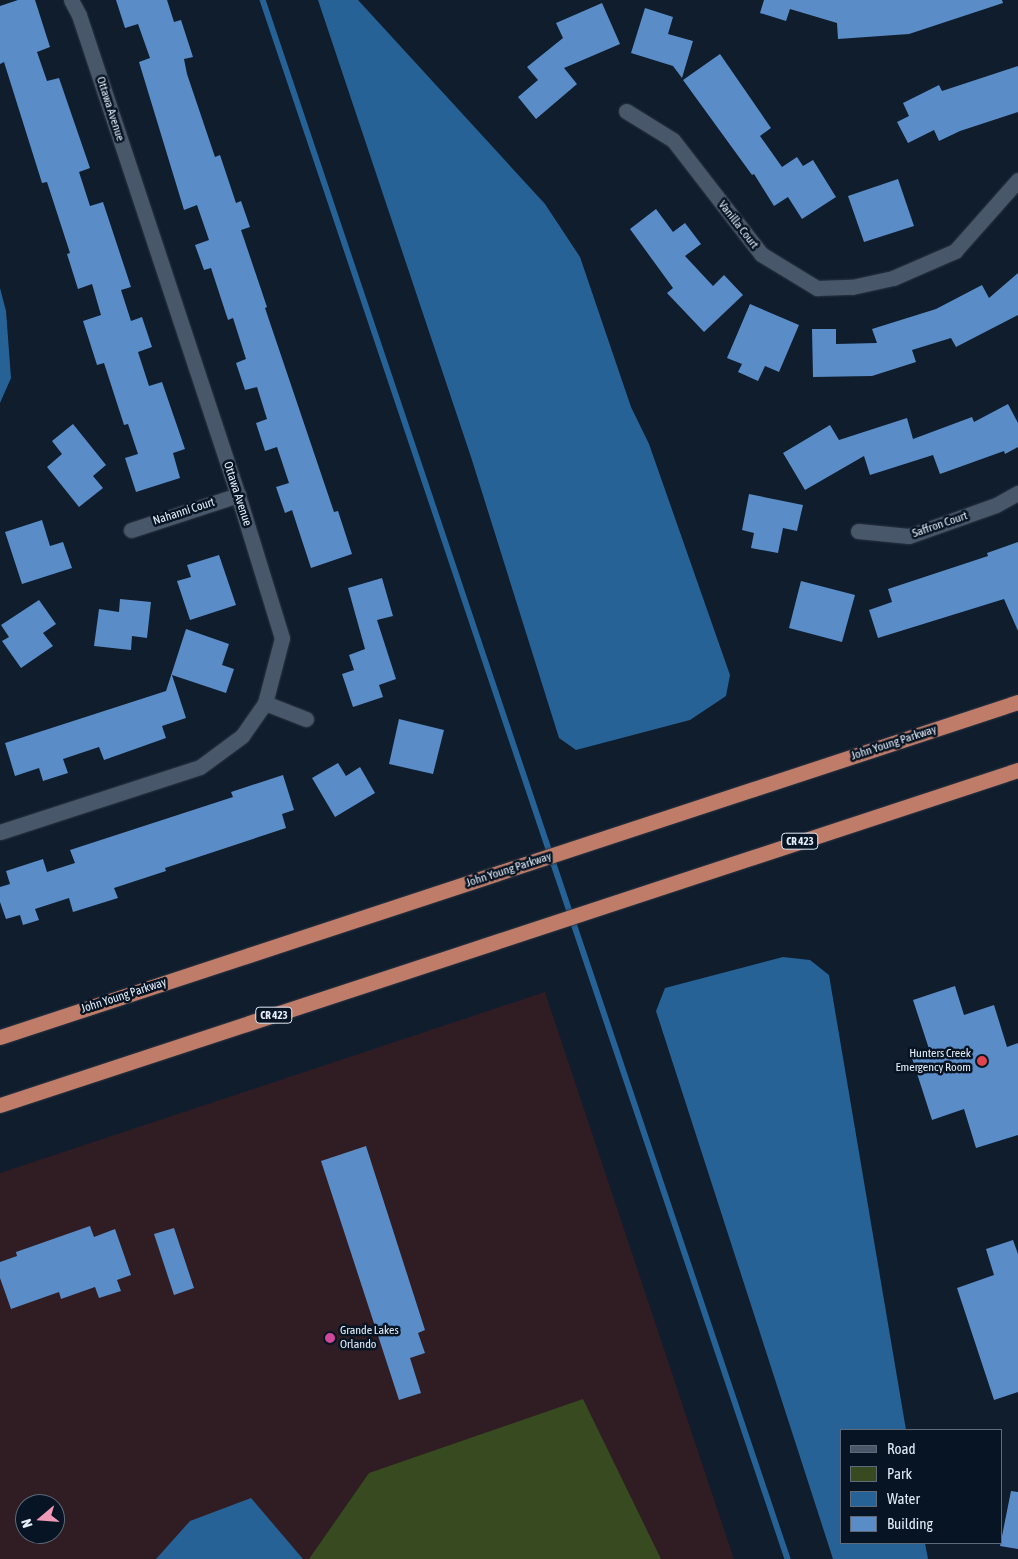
<!DOCTYPE html>
<html>
<head>
<meta charset="utf-8">
<style>
	body { margin:0 }
	#map { position:relative; width:1018px; height:1559px; overflow:hidden; background:#0f1d2d; font-family:"Asap Condensed",sans-serif }
	div>[style] { position:absolute }
	.commercial>* { inset:0; background:#2f1d23 }
	.green>* { inset:0; background:#374a20 }
	.water>* { inset:0; background:#266296 }
	.stream>* { height:5.5px; margin:-2.75px; padding:0 2.75px; transform-origin:2.75px; border-radius:2.75px; background:#266296 }
	.building>* { inset:0; background:#5a8dc8 }
	.roads { filter:drop-shadow(0 0 1px #2e3543) drop-shadow(0 0 1px #2e3543) }
	.minor>* { height:15px; margin:-7.5px; padding:0 7.5px; transform-origin:7.5px; border-radius:7.5px; background:#48586a }
	.trunk>* { height:15px; margin:-7.5px; padding:0 7.5px; transform-origin:7.5px; border-radius:7.5px; background:#be7c69 }
	.dots>* { width:14px; height:14px; translate:-50% -50%; box-sizing:border-box; border:2px solid #071423; border-radius:50% }
	span { translate:-50% -50%; white-space:nowrap; text-align:center; line-height:1.15; -webkit-text-stroke:5px #071423; paint-order:stroke }
	.shield-label span { padding:1px 4px; background:#071423; border:1px solid; border-radius:4px; -webkit-text-stroke-width:0 }
	.shield-label { font-size:11px; color:#e4edf9; font-weight:700 }
	.street-label { font-size:12px; color:#e4edf9 }
	.poi-label { font-size:12px; color:#e4edf9 }
	.right { translate:-100% -50%; text-align:right }
	.left { translate:0 -50%; text-align:left }
	.legend { position:absolute; left:840px; top:1429px; width:162px; height:115px; box-sizing:border-box; background:#071423; border:1px solid #5f6b79; margin:0; padding:6px 9px; list-style:none; font-size:15px; color:#e4edf9 }
	.legend li { display:flex; align-items:center; gap:10px; height:25px }
	.legend b { width:25px; border:1px solid #5f6b79 }
	.north { position:absolute; left:15px; top:1494px; width:50px; height:50px; box-sizing:border-box; background:#071423; border:1px solid #5f6b79; border-radius:50%; rotate:252deg; font-size:14px; font-weight:700; line-height:20px; text-align:center; color:#e4edf9 }
	.north::after { content:''; display:block; margin:auto; width:18px; height:22px; background:#ef9ab7; clip-path:polygon(50% 0,100% 100%,50% 72%,0 100%) }
</style>
</head>
<body>
<div id="map">
	<div class="commercial">
		<div style="clip-path:polygon(evenodd,545px 992px,734px 1559px,0 1559px,0 1173px,545px 992px,25px 1504px,55px 1504px,55px 1534px,25px 1534px,25px 1504px)"></div>
	</div>
	<div class="green">
		<div style="clip-path:polygon(583px 1399px,661px 1559px,309px 1559px,369px 1473px)"></div>
	</div>
	<div class="water">
		<div style="clip-path:polygon(318px 0,358px 0,545px 204px,580px 257px,631px 407px,649px 444px,730px 675px,726px 696px,690px 720px,576px 750px,559px 738px,471px 457px)"></div>
		<div style="clip-path:polygon(0 288px,6px 311px,11px 378px,0 403px)"></div>
		<div style="clip-path:polygon(783px 957px,810px 960px,829px 975px,906px 1430px,842px 1430px,842px 1543px,925px 1543px,928px 1559px,833px 1559px,656px 1011px,665px 988px)"></div>
		<div style="clip-path:polygon(251px 1498px,303px 1559px,156px 1559px,190px 1521px)"></div>
	</div>
	<div class="stream">
		<div style="left:263px;top:0;width:1645px;rotate:71.39deg"></div>
	</div>
	<div class="building">
		<div style="clip-path:polygon(18px 0,35px 0,50px 47px,37px 52px,47px 81px,59px 78px,90px 168px,79px 172px,90px 206px,103px 202px,131px 287px,121px 290px,131px 321px,142px 317px,152px 347px,138px 352px,149px 386px,162px 382px,185px 449px,173px 453px,180px 478px,136px 492px,125px 458px,138px 454px,128px 424px,124px 425px,104px 363px,97px 365px,83px 321px,101px 315px,92px 284px,78px 289px,67px 254px,70px 253px,47px 182px,42px 183px,4px 62px,0 64px,0 6px)"></div>
		<div style="clip-path:polygon(116px 0,167px 0,174px 22px,181px 20px,193px 57px,184px 59px,187px 74px,215px 157px,220px 155px,236px 203px,241px 201px,250px 227px,241px 230px,267px 307px,265px 308px,334px 512px,338px 511px,352px 554px,311px 568px,292px 510px,285px 513px,276px 487px,289px 483px,277px 447px,265px 451px,256px 423px,267px 419px,257px 387px,245px 390px,236px 363px,246px 359px,233px 318px,228px 320px,211px 268px,204px 270px,195px 245px,209px 240px,197px 205px,184px 210px,139px 62px,150px 58px,138px 24px,125px 28px)"></div>
		<div style="clip-path:polygon(764px 0,1002px 0,1003px 3px,909px 34px,838px 39px,837px 23px,790px 9px,786px 21px,760px 13px)"></div>
		<div style="clip-path:polygon(602px 3px,620px 44px,564px 68px,577px 84px,536px 119px,518px 97px,538px 80px,527px 67px,563px 38px,556px 23px)"></div>
		<div style="clip-path:polygon(645px 8px,673px 17px,668px 34px,693px 41px,682px 78px,673px 66px,631px 53px)"></div>
		<div style="clip-path:polygon(720px 54px,771px 128px,760px 136px,782px 167px,797px 157px,803px 166px,813px 160px,836px 197px,802px 219px,788px 197px,774px 206px,754px 174px,752px 175px,683px 80px)"></div>
		<div style="clip-path:polygon(1018px 66px,1018px 112px,960px 131px,939px 141px,934px 130px,908px 143px,897px 122px,909px 116px,903px 103px,939px 85px,942px 91px)"></div>
		<div style="clip-path:polygon(898px 179px,914px 226px,864px 242px,848px 196px)"></div>
		<div style="clip-path:polygon(656px 209px,673px 232px,685px 223px,701px 244px,685px 256px,713px 286px,724px 275px,743px 295px,704px 332px,667px 293px,673px 288px,630px 229px)"></div>
		<div style="clip-path:polygon(1018px 273px,1018px 315px,956px 347px,951px 338px,912px 350px,916px 362px,872px 376px,813px 377px,812px 329px,836px 329px,836px 344px,877px 343px,872px 329px,936px 309px,982px 285px,989px 298px)"></div>
		<div style="clip-path:polygon(750px 304px,799px 325px,779px 372px,765px 366px,758px 381px,738px 372px,742px 364px,727px 358px)"></div>
		<div style="clip-path:polygon(1008px 404px,1018px 423px,1018px 447px,1005px 454px,1004px 451px,940px 474px,933px 455px,870px 475px,864px 456px,805px 490px,783px 453px,830px 425px,839px 440px,907px 418px,913px 439px,972px 417px,974px 422px)"></div>
		<div style="clip-path:polygon(73px 424px,106px 465px,93px 476px,103px 488px,79px 507px,47px 467px,62px 454px,52px 441px)"></div>
		<div style="clip-path:polygon(749px 494px,803px 505px,797px 531px,783px 528px,778px 553px,751px 548px,754px 533px,742px 530px)"></div>
		<div style="clip-path:polygon(42px 520px,50px 546px,63px 542px,72px 568px,22px 584px,5px 532px)"></div>
		<div style="clip-path:polygon(1018px 542px,1018px 631px,1004px 599px,878px 638px,869px 610px,892px 602px,888px 589px,988px 556px,987px 553px)"></div>
		<div style="clip-path:polygon(219px 555px,236px 605px,190px 620px,177px 581px,191px 577px,187px 565px)"></div>
		<div style="clip-path:polygon(382px 578px,393px 616px,377px 620px,396px 679px,379px 685px,383px 697px,353px 707px,342px 674px,354px 670px,349px 655px,365px 649px,348px 588px)"></div>
		<div style="clip-path:polygon(801px 581px,855px 595px,842px 642px,789px 628px)"></div>
		<div style="clip-path:polygon(120px 599px,151px 602px,147px 638px,132px 636px,131px 650px,94px 646px,99px 609px,119px 612px)"></div>
		<div style="clip-path:polygon(39px 600px,56px 624px,43px 633px,53px 646px,21px 668px,2px 641px,9px 637px,1px 625px)"></div>
		<div style="clip-path:polygon(186px 629px,229px 644px,222px 665px,234px 669px,226px 693px,172px 675px,186px 718px,162px 726px,166px 738px,104px 760px,99px 747px,63px 759px,68px 773px,43px 781px,39px 768px,15px 776px,5px 743px,166px 691px)"></div>
		<div style="clip-path:polygon(399px 719px,444px 730px,433px 774px,389px 764px)"></div>
		<div style="clip-path:polygon(338px 763px,346px 776px,360px 767px,375px 793px,335px 817px,312px 778px)"></div>
		<div style="clip-path:polygon(283px 775px,294px 810px,282px 814px,286px 828px,165px 868px,166px 871px,114px 888px,118px 898px,73px 912px,69px 898px,35px 909px,39px 920px,23px 925px,20px 915px,6px 919px,0 902px,0 887px,10px 884px,6px 871px,43px 859px,47px 872px,75px 863px,70px 850px,233px 797px,231px 792px)"></div>
		<div style="clip-path:polygon(955px 986px,964px 1015px,994px 1005px,1007px 1047px,1018px 1043px,1018px 1135px,976px 1148px,964px 1109px,932px 1120px,912px 1058px,930px 1052px,913px 1000px)"></div>
		<div style="clip-path:polygon(366px 1146px,425px 1330px,418px 1333px,425px 1353px,410px 1358px,421px 1393px,399px 1400px,321px 1161px)"></div>
		<div style="clip-path:polygon(90px 1226px,94px 1237px,115px 1229px,131px 1275px,117px 1280px,121px 1291px,99px 1298px,95px 1287px,61px 1299px,59px 1292px,11px 1309px,0 1278px,0 1262px,17px 1256px,16px 1252px)"></div>
		<div style="clip-path:polygon(174px 1228px,194px 1288px,174px 1295px,154px 1234px)"></div>
		<div style="clip-path:polygon(1013px 1240px,1018px 1254px,1018px 1392px,994px 1400px,957px 1288px,994px 1275px,986px 1249px)"></div>
		<div style="clip-path:polygon(1011px 1491px,1018px 1492px,1018px 1549px,1000px 1546px)"></div>
	</div>
	<div class="roads">
		<div class="minor">
			<div style="left:626px;top:111px;width:55px;rotate:31.7deg"></div>
			<div style="left:673px;top:140px;width:144px;rotate:52.3deg"></div>
			<div style="left:761px;top:254px;width:66px;rotate:31.3deg"></div>
			<div style="left:817px;top:288px;width:35px;rotate:-2deg"></div>
			<div style="left:852px;top:287px;width:42px;rotate:-12.4deg"></div>
			<div style="left:893px;top:278px;width:68px;rotate:-23.5deg"></div>
			<div style="left:955px;top:251px;width:95px;rotate:-48.4deg"></div>
			<div style="left:131px;top:530px;width:113px;rotate:-18.1deg"></div>
			<div style="left:858px;top:531px;width:51px;rotate:5.6deg"></div>
			<div style="left:909px;top:536px;width:92px;rotate:-19.6deg"></div>
			<div style="left:996px;top:505px;width:25px;rotate:-29deg"></div>
			<div style="left:265px;top:703px;width:44px;rotate:21.3deg"></div>
			<div style="left:0;top:832px;width:210px;rotate:-18deg"></div>
			<div style="left:200px;top:767px;width:52px;rotate:-36.4deg"></div>
			<div style="left:242px;top:736px;width:40px;rotate:-55.1deg"></div>
			<div style="left:265px;top:703px;width:67px;rotate:-75.3deg"></div>
			<div style="left:282px;top:638px;width:150px;rotate:-107.1deg"></div>
			<div style="left:238px;top:495px;width:506px;rotate:-108.33deg"></div>
			<div style="left:79px;top:15px;width:17px;rotate:-118deg"></div>
		</div>
		<div class="trunk">
			<div style="left:0;top:1037px;width:1072px;rotate:-18.22deg"></div>
			<div style="left:0;top:1105px;width:1072px;rotate:-18.22deg"></div>
		</div>
	</div>
	<div class="dots">
		<div style="left:982px;top:1061px;background:#e0444e"></div>
		<div style="left:330px;top:1338px;background:#d1479c"></div>
	</div>
	<div class="shield-label">
		<span style="left:800px;top:841px">CR 423</span>
		<span style="left:274px;top:1015px">CR 423</span>
	</div>
	<div class="street-label">
		<span style="left:110px;top:109px;rotate:72deg">Ottawa Avenue</span>
		<span style="left:738px;top:225px;rotate:52deg">Vanilla Court</span>
		<span style="left:237px;top:494px;rotate:72deg">Ottawa Avenue</span>
		<span style="left:184px;top:512px;rotate:-18deg">Nahanni Court</span>
		<span style="left:940px;top:525px;rotate:-19deg">Saffron Court</span>
		<span style="left:894px;top:743px;rotate:-18deg">John Young Parkway</span>
		<span style="left:509px;top:870px;rotate:-18deg">John Young Parkway</span>
		<span style="left:124px;top:996px;rotate:-18deg">John Young Parkway</span>
	</div>
	<div class="poi-label">
		<span class="right" style="left:971px;top:1061px">Hunters Creek<br>Emergency Room</span>
		<span class="left" style="left:340px;top:1338px">Grande Lakes<br>Orlando</span>
	</div>
	<ul class="legend">
	<li><b style="height:6px;background:#48586a"></b>Road</li>
	<li><b style="height:14px;background:#374a20"></b>Park</li>
	<li><b style="height:14px;background:#266296"></b>Water</li>
	<li><b style="height:14px;background:#5a8dc8"></b>Building</li>
	</ul>
	<div class="north">N</div>
</div>
</body>
</html>
